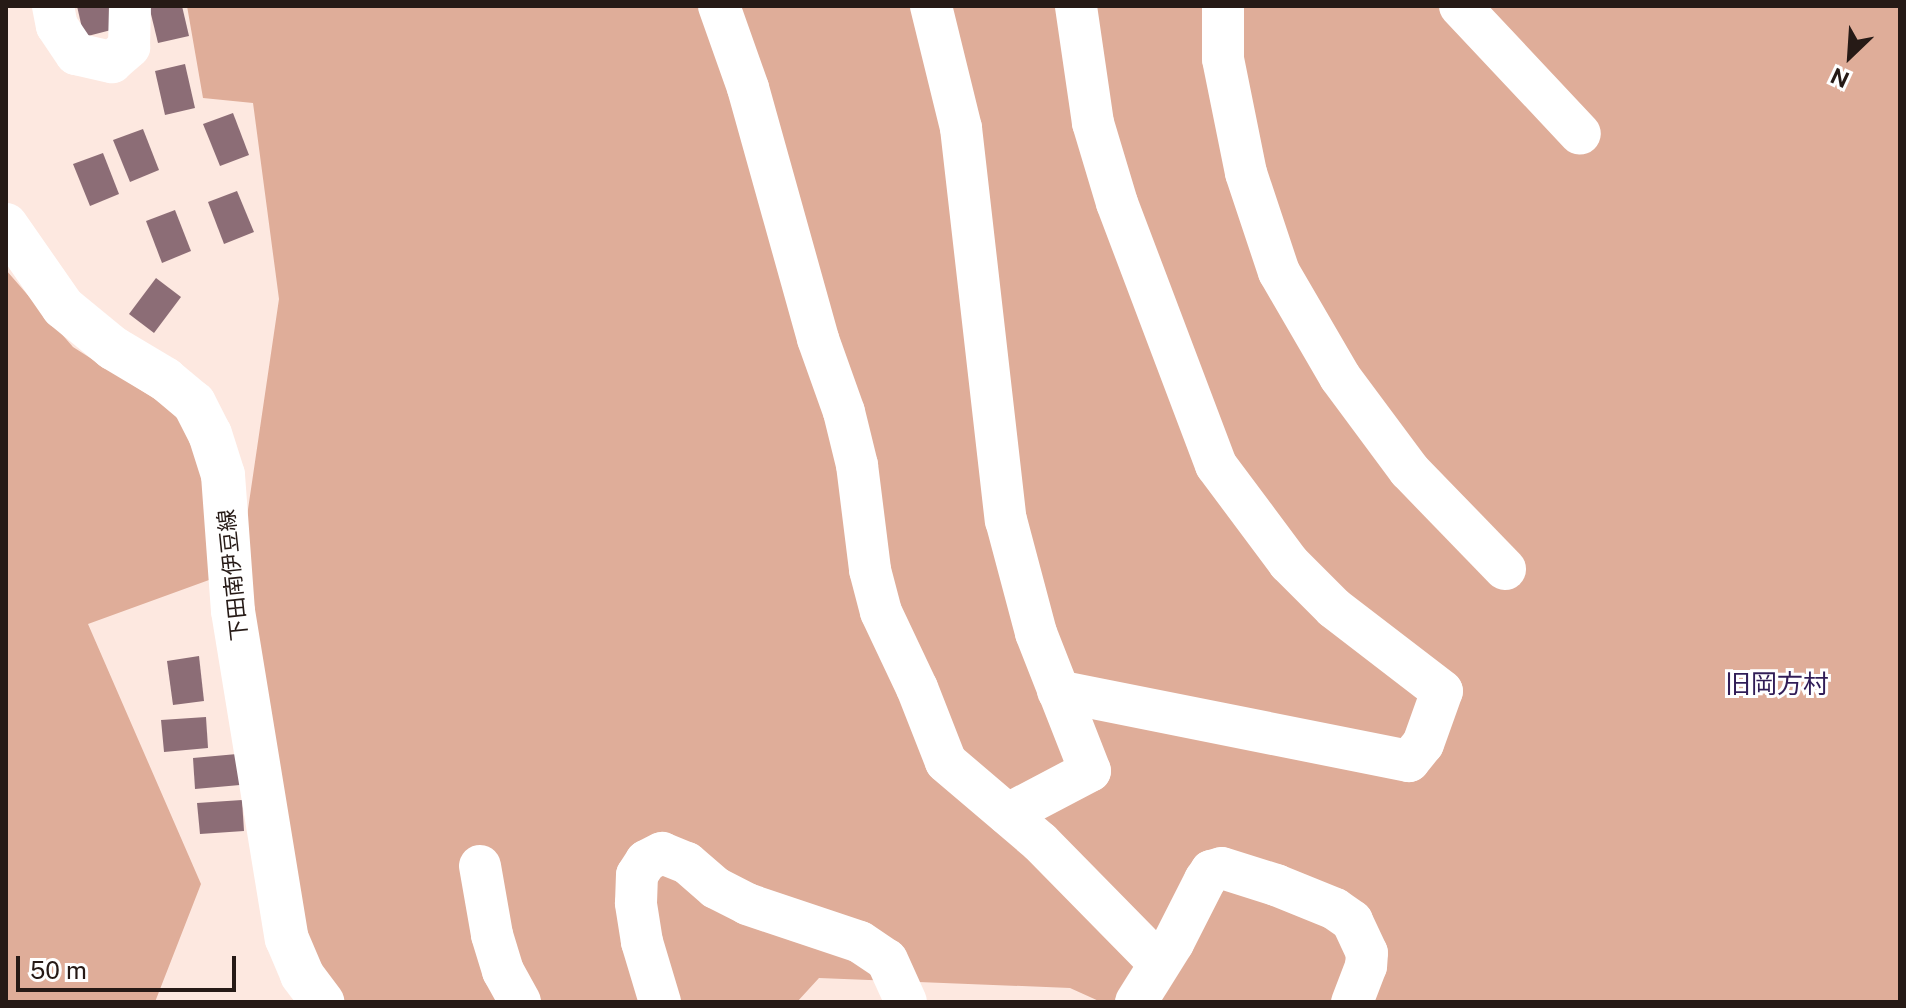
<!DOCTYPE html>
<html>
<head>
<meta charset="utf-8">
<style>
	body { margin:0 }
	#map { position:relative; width:1906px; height:1008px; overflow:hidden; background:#fde8e0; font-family:"Public Sans","Noto Sans JP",sans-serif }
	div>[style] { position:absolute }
	.forest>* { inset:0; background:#dfad99 }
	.building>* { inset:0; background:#8c6d76 }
	.minor>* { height:42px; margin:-21px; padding:0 21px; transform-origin:21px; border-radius:21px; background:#fff }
	.major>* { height:44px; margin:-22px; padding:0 22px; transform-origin:22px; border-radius:22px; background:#fff }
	span { translate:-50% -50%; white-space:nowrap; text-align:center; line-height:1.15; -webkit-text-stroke:6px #fff; paint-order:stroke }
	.street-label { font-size:22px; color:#261a16 }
	.quarter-label { font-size:26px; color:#311d57 }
	.frame { position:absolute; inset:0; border:8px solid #261a16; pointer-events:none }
	.north { position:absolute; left:1810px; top:16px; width:80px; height:80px; -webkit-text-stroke:6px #fff; paint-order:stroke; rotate:205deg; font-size:22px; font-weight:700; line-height:32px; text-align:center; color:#261a16 }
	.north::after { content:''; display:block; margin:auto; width:28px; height:36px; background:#261a16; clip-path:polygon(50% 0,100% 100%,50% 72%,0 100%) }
	.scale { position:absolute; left:16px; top:956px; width:220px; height:36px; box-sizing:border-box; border:4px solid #261a16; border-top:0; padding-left:10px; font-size:24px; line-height:28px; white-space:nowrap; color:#261a16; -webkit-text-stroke:6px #fff; paint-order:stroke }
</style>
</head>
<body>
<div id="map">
	<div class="forest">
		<div style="clip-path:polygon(187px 6px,1900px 6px,1900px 1002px,1101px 1002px,1070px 988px,819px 978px,797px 1002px,337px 1002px,302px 975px,233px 611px,279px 299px,253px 103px,203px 98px)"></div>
		<div style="clip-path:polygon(6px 270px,73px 347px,210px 434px,231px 572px,88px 624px,201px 884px,155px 1002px,6px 1002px)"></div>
	</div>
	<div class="building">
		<div style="clip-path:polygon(77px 6px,109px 6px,115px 29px,84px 37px)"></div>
		<div style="clip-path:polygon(149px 6px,182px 6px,189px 36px,158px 43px)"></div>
		<div style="clip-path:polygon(185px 64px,195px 108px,165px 115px,155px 71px)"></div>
		<div style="clip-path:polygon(233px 113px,249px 155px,220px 166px,203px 124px)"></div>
		<div style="clip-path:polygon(143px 129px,159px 170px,130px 182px,113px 140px)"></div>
		<div style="clip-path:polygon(103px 153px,119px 194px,90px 206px,73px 164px)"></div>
		<div style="clip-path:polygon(237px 191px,254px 232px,224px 244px,208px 202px)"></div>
		<div style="clip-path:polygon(175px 210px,191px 251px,162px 263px,146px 221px)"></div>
		<div style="clip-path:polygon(156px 278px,181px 297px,154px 333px,129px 314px)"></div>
		<div style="clip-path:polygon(199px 656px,204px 701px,173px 705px,167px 661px)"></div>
		<div style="clip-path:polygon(206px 717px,208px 748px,164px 752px,161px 720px)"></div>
		<div style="clip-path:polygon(237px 754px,240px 785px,195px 789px,193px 758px)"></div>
		<div style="clip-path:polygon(242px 800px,244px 831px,200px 834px,197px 803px)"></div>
	</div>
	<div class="minor">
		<div style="left:53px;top:6px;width:20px;rotate:79deg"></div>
		<div style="left:57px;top:26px;width:34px;rotate:56deg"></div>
		<div style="left:76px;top:54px;width:37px;rotate:13deg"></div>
		<div style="left:112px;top:62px;width:23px;rotate:-41deg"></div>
		<div style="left:129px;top:47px;width:41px;rotate:-88.6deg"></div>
		<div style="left:719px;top:6px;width:87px;rotate:70.5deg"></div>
		<div style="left:748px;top:88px;width:261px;rotate:74.4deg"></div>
		<div style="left:818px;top:339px;width:77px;rotate:70.4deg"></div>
		<div style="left:844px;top:412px;width:55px;rotate:76.2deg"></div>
		<div style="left:857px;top:465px;width:106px;rotate:82.9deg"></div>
		<div style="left:870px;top:570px;width:43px;rotate:75.3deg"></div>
		<div style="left:881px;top:612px;width:84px;rotate:64.7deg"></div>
		<div style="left:917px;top:688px;width:79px;rotate:68.6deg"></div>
		<div style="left:946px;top:762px;width:123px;rotate:40.4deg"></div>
		<div style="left:1040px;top:842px;width:170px;rotate:45.5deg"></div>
		<div style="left:931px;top:6px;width:126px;rotate:76.2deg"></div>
		<div style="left:961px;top:128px;width:395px;rotate:83.5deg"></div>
		<div style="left:1006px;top:520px;width:117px;rotate:75.1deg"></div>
		<div style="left:1036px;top:633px;width:148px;rotate:68.6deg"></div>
		<div style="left:1090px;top:771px;width:93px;rotate:152.3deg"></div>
		<div style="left:1223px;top:6px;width:53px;rotate:90deg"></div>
		<div style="left:1223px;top:59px;width:116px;rotate:78.6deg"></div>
		<div style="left:1246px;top:173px;width:104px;rotate:71.6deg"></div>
		<div style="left:1279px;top:272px;width:121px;rotate:59.8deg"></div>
		<div style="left:1340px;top:377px;width:116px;rotate:53.4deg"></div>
		<div style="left:1409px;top:470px;width:138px;rotate:45.9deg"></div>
		<div style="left:1460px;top:6px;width:175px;rotate:46.8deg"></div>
		<div style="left:1058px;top:691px;width:358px;rotate:11.3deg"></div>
		<div style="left:1409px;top:761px;width:22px;rotate:-51deg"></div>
		<div style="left:1423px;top:744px;width:56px;rotate:-70.3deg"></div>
		<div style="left:1442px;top:691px;width:136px;rotate:-142.5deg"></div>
		<div style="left:1334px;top:608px;width:64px;rotate:-135deg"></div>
		<div style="left:1289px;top:563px;width:122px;rotate:-126.7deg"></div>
		<div style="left:1216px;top:465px;width:280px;rotate:-110.7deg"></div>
		<div style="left:1117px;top:203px;width:84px;rotate:-106.7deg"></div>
		<div style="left:1093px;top:123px;width:118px;rotate:-98.3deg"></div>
		<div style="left:480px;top:866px;width:70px;rotate:80.1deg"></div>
		<div style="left:492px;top:935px;width:38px;rotate:73deg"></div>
		<div style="left:503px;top:971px;width:35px;rotate:61deg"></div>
		<div style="left:660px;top:1002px;width:63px;rotate:-106.7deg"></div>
		<div style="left:642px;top:942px;width:39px;rotate:-99deg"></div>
		<div style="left:636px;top:903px;width:28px;rotate:-88deg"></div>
		<div style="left:637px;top:875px;width:17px;rotate:-57deg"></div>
		<div style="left:646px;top:861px;width:18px;rotate:-27deg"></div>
		<div style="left:662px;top:853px;width:27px;rotate:22deg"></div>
		<div style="left:687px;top:863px;width:38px;rotate:41deg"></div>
		<div style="left:716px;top:888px;width:35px;rotate:27deg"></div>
		<div style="left:747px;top:904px;width:119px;rotate:18.6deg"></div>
		<div style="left:860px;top:942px;width:32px;rotate:34deg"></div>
		<div style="left:887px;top:960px;width:46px;rotate:65.7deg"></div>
		<div style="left:1136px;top:1002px;width:70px;rotate:-57.9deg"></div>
		<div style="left:1173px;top:943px;width:71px;rotate:-63.1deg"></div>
		<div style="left:1205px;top:880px;width:11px;rotate:-56deg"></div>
		<div style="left:1211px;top:871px;width:11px;rotate:-15deg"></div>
		<div style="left:1222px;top:868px;width:57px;rotate:17.5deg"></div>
		<div style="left:1276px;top:885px;width:64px;rotate:22.1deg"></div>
		<div style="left:1335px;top:909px;width:21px;rotate:35deg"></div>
		<div style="left:1352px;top:921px;width:35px;rotate:65deg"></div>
		<div style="left:1367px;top:953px;width:13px;rotate:94deg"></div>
		<div style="left:1366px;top:966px;width:39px;rotate:111deg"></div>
	</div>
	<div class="major">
		<div style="left:6px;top:225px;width:100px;rotate:55.2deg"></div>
		<div style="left:63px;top:307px;width:65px;rotate:39.4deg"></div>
		<div style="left:113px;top:348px;width:61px;rotate:30.8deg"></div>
		<div style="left:165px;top:379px;width:38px;rotate:40deg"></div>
		<div style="left:194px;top:403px;width:35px;rotate:63deg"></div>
		<div style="left:210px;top:434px;width:43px;rotate:72.4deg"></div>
		<div style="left:223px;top:475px;width:136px;rotate:85.8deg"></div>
		<div style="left:233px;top:611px;width:332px;rotate:80.7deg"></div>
		<div style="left:287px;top:939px;width:39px;rotate:67deg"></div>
		<div style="left:302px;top:975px;width:34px;rotate:53deg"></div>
	</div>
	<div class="street-label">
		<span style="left:233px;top:575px;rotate:-96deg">下田南伊豆線</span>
	</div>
	<div class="quarter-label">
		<span style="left:1777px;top:684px">旧岡方村</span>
	</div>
	<div class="frame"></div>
	<div class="north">N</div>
	<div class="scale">50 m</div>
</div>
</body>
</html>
